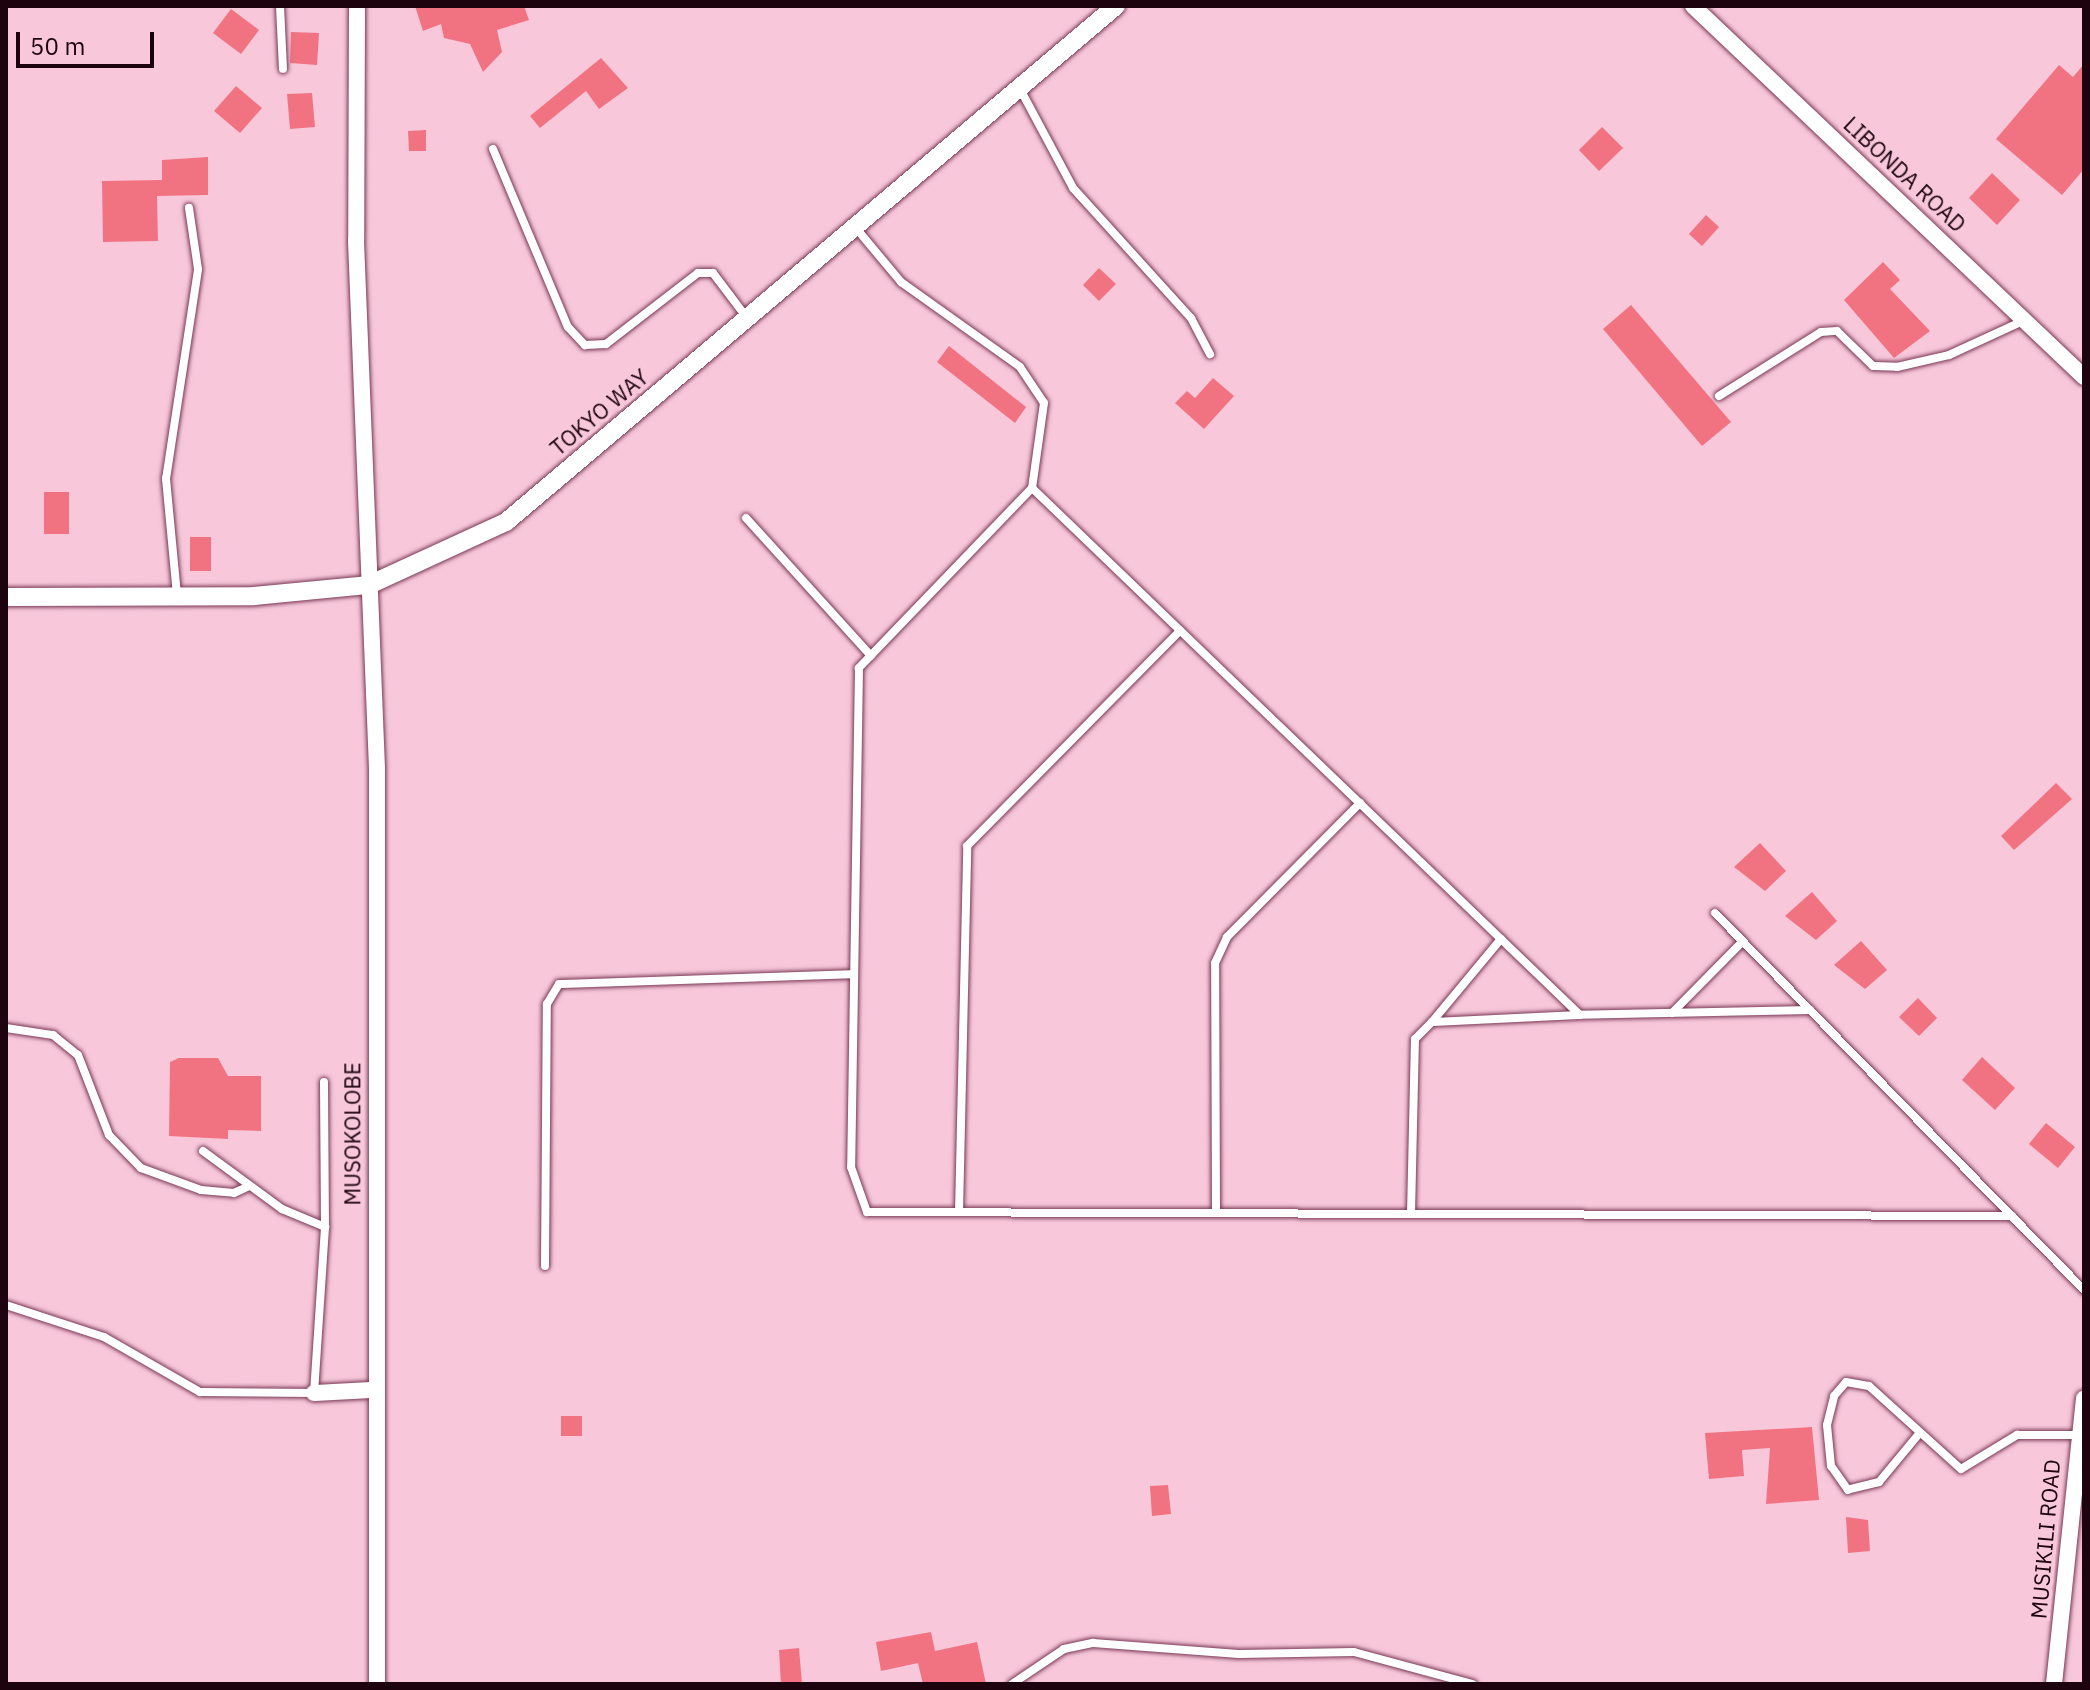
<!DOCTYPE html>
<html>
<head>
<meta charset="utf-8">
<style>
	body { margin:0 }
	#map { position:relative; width:2090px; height:1690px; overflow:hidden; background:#f8c8da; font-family:"IBM Plex Sans",sans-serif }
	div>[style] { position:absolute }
	.building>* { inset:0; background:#f17382 }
	.roads { filter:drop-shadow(0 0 2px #7a3855) drop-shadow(0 0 2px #7a3855) }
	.service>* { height:8px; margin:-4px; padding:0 4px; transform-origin:4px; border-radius:4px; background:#fff }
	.minor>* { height:16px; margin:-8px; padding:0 8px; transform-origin:8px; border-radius:8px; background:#fff }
	.tertiary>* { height:18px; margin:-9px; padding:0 9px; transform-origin:9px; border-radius:9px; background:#fff }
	span { translate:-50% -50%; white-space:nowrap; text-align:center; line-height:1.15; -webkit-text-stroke:7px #f8c8da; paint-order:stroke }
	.street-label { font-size:22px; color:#1c030e }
	.frame { position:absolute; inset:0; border:8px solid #1c030e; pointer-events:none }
	.scale { position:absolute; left:16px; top:32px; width:138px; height:36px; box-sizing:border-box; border:4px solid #1c030e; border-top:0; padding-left:10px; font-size:24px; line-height:28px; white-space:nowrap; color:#1c030e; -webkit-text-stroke:6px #f8c8da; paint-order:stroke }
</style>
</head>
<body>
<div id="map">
	<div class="building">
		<div style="clip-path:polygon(415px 6px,524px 6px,529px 20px,497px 30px,502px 52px,483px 72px,470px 44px,444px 38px,441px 24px,423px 31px)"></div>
		<div style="clip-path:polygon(231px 9px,259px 30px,241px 54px,213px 33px)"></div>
		<div style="clip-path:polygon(291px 32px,319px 33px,317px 65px,290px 63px)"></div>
		<div style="clip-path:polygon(601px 58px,628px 88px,599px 109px,586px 91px,540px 128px,530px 116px)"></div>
		<div style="clip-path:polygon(2084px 64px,2084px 169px,2062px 195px,1996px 139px,2059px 65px,2073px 77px)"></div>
		<div style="clip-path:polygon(236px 86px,262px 108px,240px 133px,214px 111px)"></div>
		<div style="clip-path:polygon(312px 93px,315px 127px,290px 129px,287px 94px)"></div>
		<div style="clip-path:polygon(1602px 127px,1623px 148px,1599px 171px,1579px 150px)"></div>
		<div style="clip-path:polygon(426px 130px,426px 151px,409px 151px,408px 131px)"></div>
		<div style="clip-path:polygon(208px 157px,208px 195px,157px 196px,158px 241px,103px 242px,102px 181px,162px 180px,162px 160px)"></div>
		<div style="clip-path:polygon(1992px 173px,2020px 200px,1997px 225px,1969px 198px)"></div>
		<div style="clip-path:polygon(1706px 215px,1719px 227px,1702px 246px,1689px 234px)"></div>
		<div style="clip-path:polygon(1883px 262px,1900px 280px,1890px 289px,1930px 331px,1894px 358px,1844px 300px)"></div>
		<div style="clip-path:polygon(1099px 268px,1116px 284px,1099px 301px,1083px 285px)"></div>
		<div style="clip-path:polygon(1631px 305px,1731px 422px,1702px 446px,1603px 329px)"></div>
		<div style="clip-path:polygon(949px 346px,1026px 407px,1015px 423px,937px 362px)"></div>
		<div style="clip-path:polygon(1213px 378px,1234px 396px,1204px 429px,1175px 403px,1187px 391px,1195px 398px)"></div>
		<div style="clip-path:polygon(44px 492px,69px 492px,69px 534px,44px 534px)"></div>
		<div style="clip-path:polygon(190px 537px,211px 537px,211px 571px,190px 571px)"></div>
		<div style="clip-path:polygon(2056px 783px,2072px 799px,2014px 850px,2001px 836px)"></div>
		<div style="clip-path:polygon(1760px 843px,1786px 871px,1765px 891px,1734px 867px)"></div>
		<div style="clip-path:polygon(1812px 892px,1837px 921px,1816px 940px,1785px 916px)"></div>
		<div style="clip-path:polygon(1861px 941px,1887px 970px,1865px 989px,1834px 965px)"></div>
		<div style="clip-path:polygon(1918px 998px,1937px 1018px,1919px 1036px,1899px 1017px)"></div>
		<div style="clip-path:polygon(1982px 1057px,2015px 1088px,1995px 1110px,1962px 1080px)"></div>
		<div style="clip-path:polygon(179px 1058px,218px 1058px,228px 1076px,261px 1076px,261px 1131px,228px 1130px,228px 1139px,169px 1136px,170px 1062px)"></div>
		<div style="clip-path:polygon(2046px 1123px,2075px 1147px,2058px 1168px,2029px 1144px)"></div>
		<div style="clip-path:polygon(561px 1416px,582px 1416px,582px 1436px,561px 1436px)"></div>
		<div style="clip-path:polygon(1812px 1427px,1819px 1500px,1766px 1504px,1770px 1448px,1742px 1450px,1744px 1476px,1709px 1479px,1705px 1433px)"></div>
		<div style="clip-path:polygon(1168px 1485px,1171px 1514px,1152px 1516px,1150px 1486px)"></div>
		<div style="clip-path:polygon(1846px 1517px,1868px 1520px,1870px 1551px,1848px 1553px)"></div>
		<div style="clip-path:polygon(931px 1632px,935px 1651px,977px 1642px,986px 1684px,923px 1684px,918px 1663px,881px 1671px,876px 1642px)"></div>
		<div style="clip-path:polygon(799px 1648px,802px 1684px,781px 1684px,779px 1650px)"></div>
	</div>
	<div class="roads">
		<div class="service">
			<div style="left:280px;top:6px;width:63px;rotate:87.3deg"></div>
			<div style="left:1020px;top:89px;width:112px;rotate:61.8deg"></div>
			<div style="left:1073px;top:188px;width:176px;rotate:47.8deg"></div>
			<div style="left:1191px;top:318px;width:41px;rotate:62.2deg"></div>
			<div style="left:493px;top:149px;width:193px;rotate:67.2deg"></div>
			<div style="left:568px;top:327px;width:25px;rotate:47deg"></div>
			<div style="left:585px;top:345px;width:21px;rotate:-3deg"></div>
			<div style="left:606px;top:344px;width:116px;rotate:-37.7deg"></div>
			<div style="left:698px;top:273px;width:15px"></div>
			<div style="left:713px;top:273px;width:56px;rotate:52.9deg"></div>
			<div style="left:855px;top:227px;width:72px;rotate:50.1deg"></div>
			<div style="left:901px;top:282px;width:146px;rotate:35.5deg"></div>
			<div style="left:1020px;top:367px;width:43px;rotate:56.3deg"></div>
			<div style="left:1044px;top:403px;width:86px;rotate:98deg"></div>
			<div style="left:1719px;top:396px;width:120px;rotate:-32.1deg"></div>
			<div style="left:1821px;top:332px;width:16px;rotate:-4deg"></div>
			<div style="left:1837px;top:331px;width:50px;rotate:44.2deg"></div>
			<div style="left:1873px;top:366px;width:24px;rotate:2deg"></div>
			<div style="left:1897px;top:367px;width:53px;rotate:-13deg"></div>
			<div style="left:1949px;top:355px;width:84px;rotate:-24.7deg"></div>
			<div style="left:746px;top:518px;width:186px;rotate:47.8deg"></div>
			<div style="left:177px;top:595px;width:117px;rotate:-95.4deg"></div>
			<div style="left:166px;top:479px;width:212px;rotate:-81.3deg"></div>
			<div style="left:198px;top:269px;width:62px;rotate:-98.4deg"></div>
			<div style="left:1715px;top:913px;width:528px;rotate:45.61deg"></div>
			<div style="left:1810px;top:1010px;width:230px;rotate:178.8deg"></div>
			<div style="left:1580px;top:1015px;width:760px;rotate:-136.12deg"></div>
			<div style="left:1032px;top:488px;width:250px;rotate:133.9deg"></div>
			<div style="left:859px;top:668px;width:499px;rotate:90.9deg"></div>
			<div style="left:851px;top:1167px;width:48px;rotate:70.4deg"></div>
			<div style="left:867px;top:1212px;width:1145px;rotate:0.2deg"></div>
			<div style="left:1672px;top:1013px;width:101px;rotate:-45.4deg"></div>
			<div style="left:1432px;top:1022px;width:108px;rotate:-50.3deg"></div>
			<div style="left:6px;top:1028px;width:48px;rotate:8.5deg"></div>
			<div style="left:53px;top:1035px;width:32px;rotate:39deg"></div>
			<div style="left:78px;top:1055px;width:86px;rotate:68.8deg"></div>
			<div style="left:109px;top:1135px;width:46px;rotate:45.9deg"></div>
			<div style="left:141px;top:1168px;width:64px;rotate:20.1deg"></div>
			<div style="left:201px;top:1190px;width:33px;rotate:5deg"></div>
			<div style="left:234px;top:1193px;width:17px;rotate:-25deg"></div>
			<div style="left:203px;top:1151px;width:98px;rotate:36.3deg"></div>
			<div style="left:282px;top:1209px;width:47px;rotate:22.7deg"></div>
			<div style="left:959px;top:1212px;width:366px;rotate:-88.7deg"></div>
			<div style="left:967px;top:846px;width:303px;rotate:-45.3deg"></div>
			<div style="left:1216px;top:1213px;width:250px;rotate:-90.2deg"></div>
			<div style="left:1215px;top:963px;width:29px;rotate:-65deg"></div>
			<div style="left:1227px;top:937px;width:189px;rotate:-45.2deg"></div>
			<div style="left:1411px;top:1214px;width:175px;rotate:-88.7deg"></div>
			<div style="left:1415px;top:1039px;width:24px;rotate:-45deg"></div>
			<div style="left:1432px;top:1022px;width:148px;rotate:-2.7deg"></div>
			<div style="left:545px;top:1266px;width:262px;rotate:-89.6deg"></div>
			<div style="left:547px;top:1004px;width:23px;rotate:-59deg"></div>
			<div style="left:559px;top:984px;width:295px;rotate:-1.9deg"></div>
			<div style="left:6px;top:1305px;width:103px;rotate:18.1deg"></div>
			<div style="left:104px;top:1337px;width:111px;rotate:29.8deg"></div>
			<div style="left:200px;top:1392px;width:114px;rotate:0.5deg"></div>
			<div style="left:314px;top:1393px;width:166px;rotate:-86.2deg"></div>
			<div style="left:325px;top:1227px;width:145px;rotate:-90.4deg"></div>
			<div style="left:1918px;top:1435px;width:61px;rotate:129.7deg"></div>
			<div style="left:1879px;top:1482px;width:32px;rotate:166deg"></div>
			<div style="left:1848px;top:1490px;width:29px;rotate:-125deg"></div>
			<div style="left:1831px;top:1466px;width:41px;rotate:-95.6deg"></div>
			<div style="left:1827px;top:1425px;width:30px;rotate:-76deg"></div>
			<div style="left:1834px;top:1396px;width:18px;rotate:-49deg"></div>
			<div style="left:1846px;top:1382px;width:23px;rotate:10deg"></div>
			<div style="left:1869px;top:1386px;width:124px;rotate:42.1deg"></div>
			<div style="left:1961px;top:1469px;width:66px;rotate:-31.3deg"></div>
			<div style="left:2017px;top:1435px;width:59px"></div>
			<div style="left:1012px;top:1684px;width:63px;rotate:-33.9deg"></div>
			<div style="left:1064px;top:1649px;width:30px;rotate:-12deg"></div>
			<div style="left:1093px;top:1643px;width:146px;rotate:4.3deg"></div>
			<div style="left:1239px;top:1654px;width:115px;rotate:-1deg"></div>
			<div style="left:1354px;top:1652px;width:123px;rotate:15.1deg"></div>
		</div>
		<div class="minor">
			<div style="left:357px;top:6px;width:235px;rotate:90.2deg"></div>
			<div style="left:356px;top:241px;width:528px;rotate:87.72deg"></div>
			<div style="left:377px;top:769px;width:915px;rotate:90deg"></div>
			<div style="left:1693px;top:6px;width:539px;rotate:43.5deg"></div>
			<div style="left:314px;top:1393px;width:58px;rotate:-3deg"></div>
			<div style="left:2054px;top:1684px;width:287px;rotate:-84deg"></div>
		</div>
		<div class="tertiary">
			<div style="left:6px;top:597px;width:248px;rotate:-0.2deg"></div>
			<div style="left:254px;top:596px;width:116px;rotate:-5.5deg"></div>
			<div style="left:369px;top:585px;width:151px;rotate:-24.7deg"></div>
			<div style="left:506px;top:522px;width:799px;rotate:-40.23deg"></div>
		</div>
	</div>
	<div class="street-label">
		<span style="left:1905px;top:174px;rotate:43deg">LIBONDA ROAD</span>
		<span style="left:599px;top:412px;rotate:-40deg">TOKYO WAY</span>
		<span style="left:352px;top:1134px;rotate:-90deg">MUSOKOLOBE</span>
		<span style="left:2045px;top:1539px;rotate:-85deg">MUSIKILI ROAD</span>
	</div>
	<div class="frame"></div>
	<div class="scale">50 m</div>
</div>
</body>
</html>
